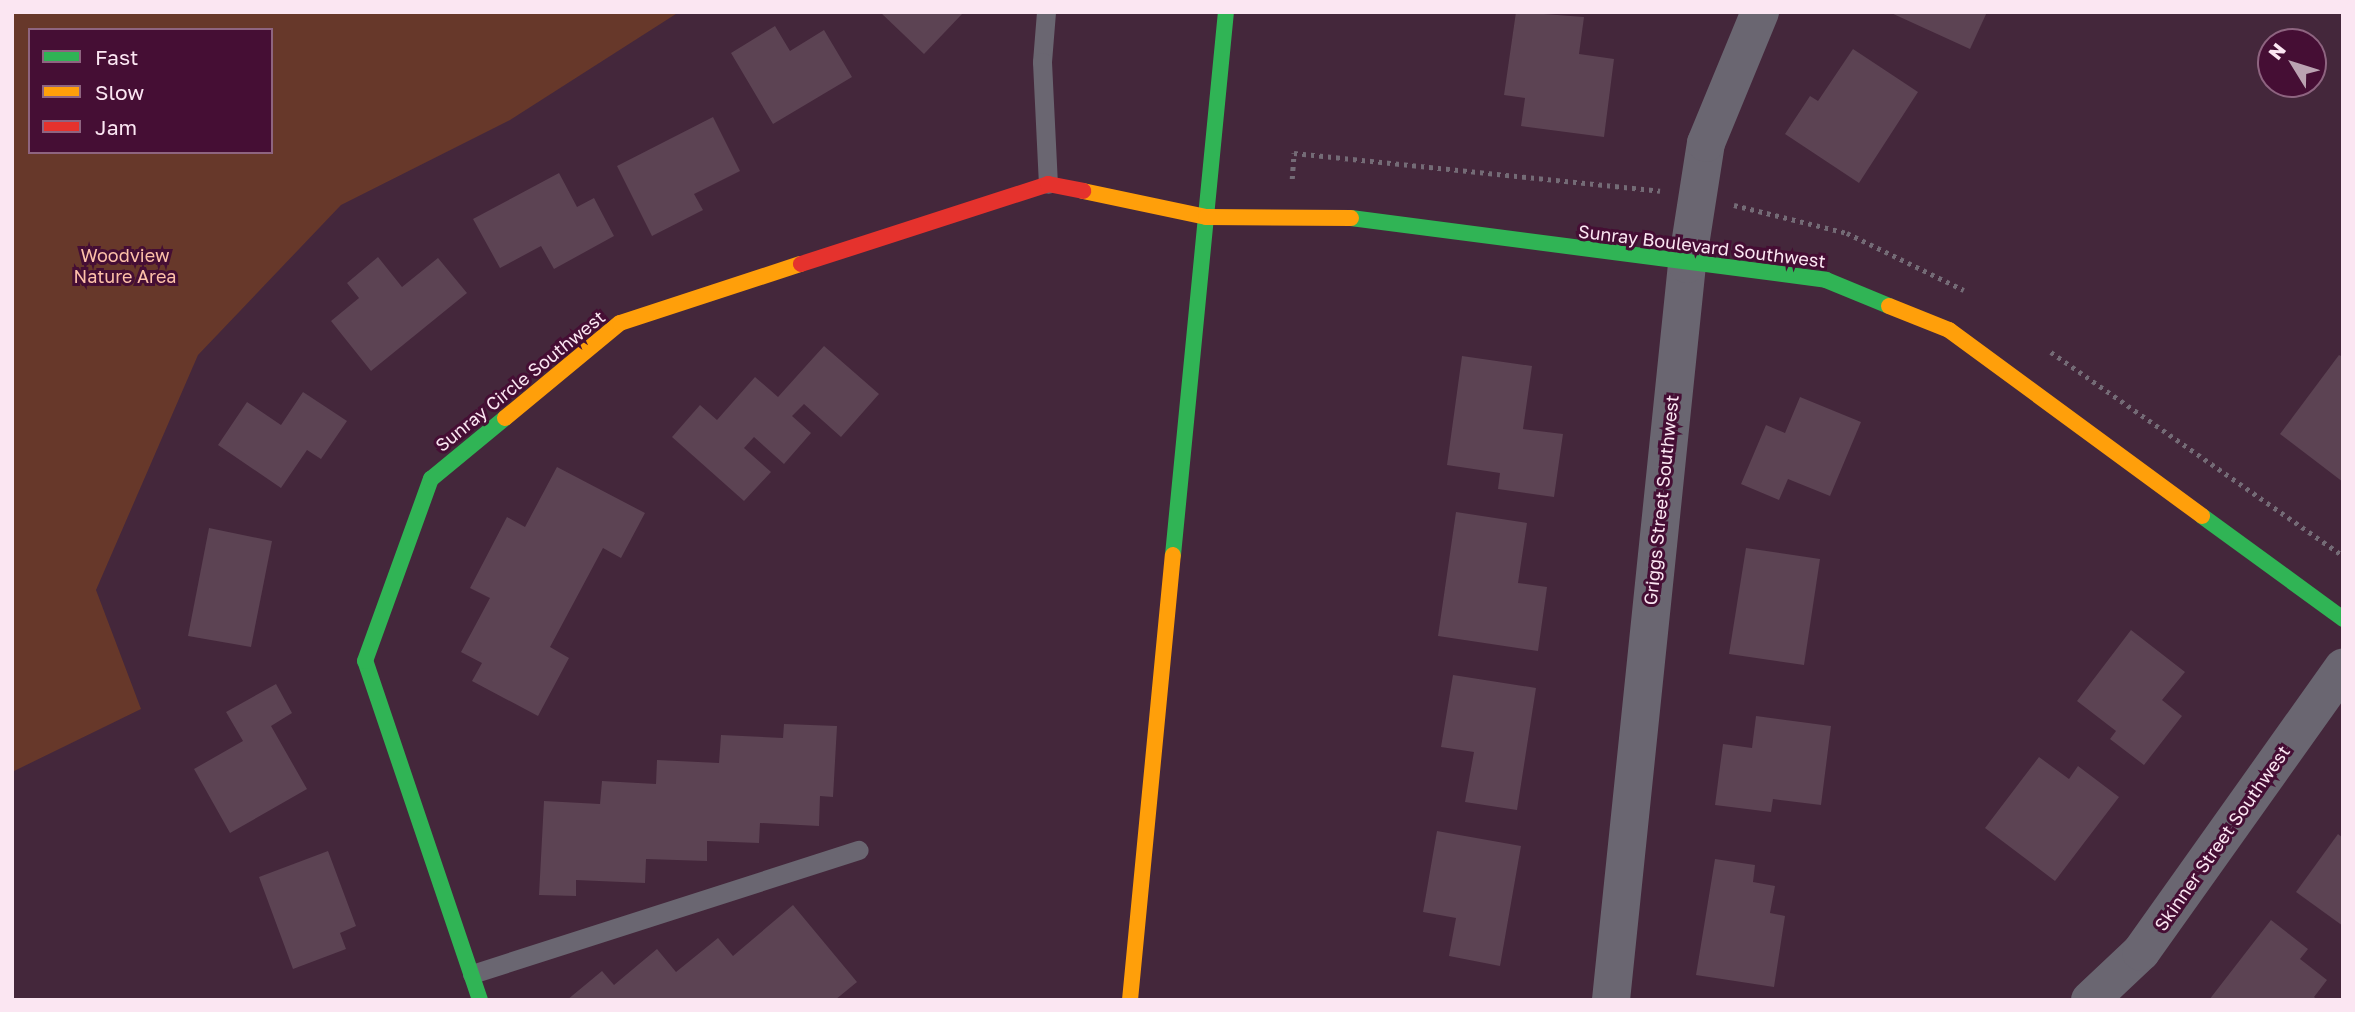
<!DOCTYPE html>
<html>
<head>
<meta charset="utf-8">
<style>
	body { margin:0 }
	#map { position:relative; width:2355px; height:1012px; overflow:hidden; background:#44273b; font-family:"Golos Text",sans-serif }
	div>[style] { position:absolute }
	.green>* { inset:0; background:#67382a }
	.building>* { inset:0; background:#5c4353 }
	.path>* { height:4.5px; margin-top:-2.25px; transform-origin:0; background:repeating-linear-gradient(90deg,#746b76 0 3.5px,transparent 0 8.5px) }
	.lane>* { height:19px; margin:-9.5px; padding:0 9.5px; transform-origin:9.5px; border-radius:9.5px; background:#6a6671 }
	.street>* { height:38px; margin:-19px; padding:0 19px; transform-origin:19px; border-radius:19px; background:#6a6671 }
	.fast>* { height:16px; margin:-8px; padding:0 8px; transform-origin:8px; border-radius:8px; background:#30b455 }
	.slow>* { height:16px; margin:-8px; padding:0 8px; transform-origin:8px; border-radius:8px; background:#ff9f0a }
	.jam>* { height:16px; margin:-8px; padding:0 8px; transform-origin:8px; border-radius:8px; background:#e5322d }
	span { translate:-50% -50%; white-space:nowrap; text-align:center; line-height:1.15; -webkit-text-stroke:6px #450e34; paint-order:stroke }
	.street-label { font-size:18px; color:#fbe6f2 }
	.park-label { font-size:18px; color:#fdc1a9 }
	.frame { position:absolute; inset:0; border:14px solid #fbe6f2; pointer-events:none }
	.legend { position:absolute; left:28px; top:28px; width:245px; height:126px; box-sizing:border-box; background:#450e34; border:2px solid #8e6480; margin:0; padding:9px 12px; list-style:none; font-size:21px; color:#fbe6f2 }
	.legend li { display:flex; align-items:center; gap:14px; height:35px }
	.legend b { width:35px; border:2px solid #8e6480 }
	.north { position:absolute; left:2257px; top:28px; width:70px; height:70px; box-sizing:border-box; background:#450e34; border:2px solid #8e6480; border-radius:50%; rotate:308deg; font-size:19px; font-weight:700; line-height:28px; text-align:center; color:#fbe6f2 }
	.north::after { content:''; display:block; margin:auto; width:24px; height:32px; background:#bba3b2; clip-path:polygon(50% 0,100% 100%,50% 72%,0 100%) }
</style>
</head>
<body>
<div id="map">
	<div class="green">
		<div style="clip-path:polygon(evenodd,12px 12px,679px 12px,510px 120px,341px 205px,198px 355px,96px 590px,141px 709px,12px 772px,12px 12px,30px 30px,271px 30px,271px 152px,30px 152px,30px 30px)"></div>
	</div>
	<div class="building">
		<div style="clip-path:polygon(880px 12px,960px 12px,962px 14px,924px 54px)"></div>
		<div style="clip-path:polygon(1516px 12px,1584px 17px,1579px 54px,1614px 59px,1604px 137px,1521px 126px,1525px 98px,1504px 95px)"></div>
		<div style="clip-path:polygon(1889px 12px,1987px 12px,1970px 49px)"></div>
		<div style="clip-path:polygon(775px 26px,790px 51px,824px 30px,852px 77px,773px 124px,731px 53px)"></div>
		<div style="clip-path:polygon(1853px 49px,1918px 92px,1859px 183px,1785px 134px,1810px 96px,1818px 101px)"></div>
		<div style="clip-path:polygon(713px 117px,740px 171px,694px 194px,703px 210px,652px 236px,617px 166px)"></div>
		<div style="clip-path:polygon(559px 173px,577px 207px,594px 198px,614px 236px,554px 269px,541px 246px,500px 268px,473px 219px)"></div>
		<div style="clip-path:polygon(378px 257px,402px 287px,438px 258px,467px 293px,371px 371px,331px 321px,359px 298px,347px 283px)"></div>
		<div style="clip-path:polygon(824px 346px,879px 394px,841px 437px,804px 404px,792px 416px,811px 433px,784px 464px,754px 437px,744px 448px,771px 472px,744px 501px,672px 437px,700px 405px,717px 420px,755px 377px,778px 397px)"></div>
		<div style="clip-path:polygon(2339px 355px,2343px 357px,2343px 482px,2280px 434px)"></div>
		<div style="clip-path:polygon(1462px 356px,1532px 366px,1523px 429px,1563px 434px,1554px 497px,1498px 489px,1500px 473px,1447px 465px)"></div>
		<div style="clip-path:polygon(303px 392px,347px 421px,321px 459px,307px 450px,281px 488px,218px 445px,247px 402px,281px 425px)"></div>
		<div style="clip-path:polygon(1800px 397px,1861px 422px,1830px 496px,1788px 479px,1779px 500px,1741px 484px,1766px 425px,1785px 433px)"></div>
		<div style="clip-path:polygon(557px 467px,645px 513px,621px 558px,603px 548px,550px 647px,569px 658px,538px 716px,472px 681px,482px 663px,461px 652px,490px 598px,470px 588px,507px 517px,525px 527px)"></div>
		<div style="clip-path:polygon(1456px 512px,1527px 523px,1518px 583px,1547px 587px,1538px 651px,1438px 636px)"></div>
		<div style="clip-path:polygon(209px 528px,272px 541px,251px 647px,188px 636px)"></div>
		<div style="clip-path:polygon(1746px 548px,1820px 559px,1804px 665px,1729px 654px)"></div>
		<div style="clip-path:polygon(2131px 630px,2185px 672px,2162px 700px,2182px 716px,2144px 765px,2110px 739px,2116px 731px,2077px 701px)"></div>
		<div style="clip-path:polygon(1453px 675px,1536px 688px,1517px 810px,1465px 802px,1474px 752px,1441px 747px)"></div>
		<div style="clip-path:polygon(276px 684px,292px 713px,271px 726px,307px 789px,230px 833px,194px 769px,243px 741px,226px 712px)"></div>
		<div style="clip-path:polygon(1756px 716px,1831px 726px,1821px 805px,1773px 799px,1771px 812px,1715px 805px,1723px 744px,1752px 748px)"></div>
		<div style="clip-path:polygon(784px 724px,837px 726px,833px 797px,820px 796px,819px 826px,760px 823px,759px 843px,707px 841px,707px 861px,646px 859px,645px 883px,576px 880px,576px 896px,539px 895px,544px 801px,600px 804px,602px 781px,656px 784px,657px 760px,719px 763px,721px 735px,783px 738px)"></div>
		<div style="clip-path:polygon(2039px 757px,2069px 779px,2078px 766px,2119px 797px,2055px 881px,1985px 828px)"></div>
		<div style="clip-path:polygon(1437px 831px,1521px 846px,1500px 966px,1449px 956px,1456px 918px,1423px 912px)"></div>
		<div style="clip-path:polygon(2338px 834px,2343px 838px,2343px 926px,2296px 892px)"></div>
		<div style="clip-path:polygon(328px 851px,356px 926px,340px 933px,346px 949px,293px 969px,259px 877px)"></div>
		<div style="clip-path:polygon(1715px 859px,1755px 865px,1753px 882px,1775px 886px,1770px 913px,1785px 916px,1774px 987px,1696px 975px)"></div>
		<div style="clip-path:polygon(793px 905px,857px 982px,835px 1000px,567px 1000px,602px 971px,614px 985px,657px 949px,676px 972px,718px 938px,733px 956px)"></div>
		<div style="clip-path:polygon(2271px 920px,2308px 949px,2300px 959px,2327px 980px,2314px 997px,2318px 1000px,2209px 1000px)"></div>
	</div>
	<div class="path">
		<div style="left:1292px;top:179px;width:26px;rotate:-86deg"></div>
		<div style="left:1294px;top:153px;width:368px;rotate:5.9deg"></div>
		<div style="left:1734px;top:205px;width:116px;rotate:13.9deg"></div>
		<div style="left:1847px;top:233px;width:130px;rotate:26deg"></div>
		<div style="left:2051px;top:352px;width:356px;rotate:34.9deg"></div>
	</div>
	<div class="lane">
		<div style="left:1046px;top:12px;width:50px;rotate:94.6deg"></div>
		<div style="left:1042px;top:62px;width:122px;rotate:87.2deg"></div>
		<div style="left:472px;top:974px;width:406px;rotate:-17.8deg"></div>
	</div>
	<div class="street">
		<div style="left:1611px;top:1000px;width:740px;rotate:-84.1deg"></div>
		<div style="left:1687px;top:264px;width:122px;rotate:-81.1deg"></div>
		<div style="left:1706px;top:143px;width:142px;rotate:-67.6deg"></div>
		<div style="left:2090px;top:1000px;width:70px;rotate:-43.3deg"></div>
		<div style="left:2141px;top:952px;width:349px;rotate:-54.6deg"></div>
	</div>
	<div class="fast">
		<div style="left:1351px;top:218px;width:479px;rotate:7.4deg"></div>
		<div style="left:1826px;top:280px;width:68px;rotate:22.4deg"></div>
		<div style="left:2202px;top:516px;width:175px;rotate:36.1deg"></div>
		<div style="left:1173px;top:555px;width:546px;rotate:-84.43deg"></div>
		<div style="left:480px;top:1000px;width:358px;rotate:-108.7deg"></div>
		<div style="left:365px;top:661px;width:194px;rotate:-70.1deg"></div>
		<div style="left:431px;top:479px;width:96px;rotate:-39.5deg"></div>
	</div>
	<div class="slow">
		<div style="left:1083px;top:191px;width:126px;rotate:11.9deg"></div>
		<div style="left:1206px;top:217px;width:145px;rotate:0.4deg"></div>
		<div style="left:1889px;top:306px;width:65px;rotate:21.8deg"></div>
		<div style="left:1949px;top:330px;width:314px;rotate:36.3deg"></div>
		<div style="left:505px;top:418px;width:149px;rotate:-39.6deg"></div>
		<div style="left:620px;top:323px;width:190px;rotate:-18.1deg"></div>
		<div style="left:1130px;top:1000px;width:447px;rotate:-84.5deg"></div>
	</div>
	<div class="jam">
		<div style="left:801px;top:264px;width:260px;rotate:-17.9deg"></div>
		<div style="left:1048px;top:184px;width:36px;rotate:11deg"></div>
	</div>
	<div class="street-label">
		<span style="left:1702px;top:246px;rotate:7deg">Sunray Boulevard Southwest</span>
		<span style="left:520px;top:381px;rotate:-39deg">Sunray Circle Southwest</span>
		<span style="left:1661px;top:500px;rotate:-84deg">Griggs Street Southwest</span>
		<span style="left:2222px;top:838px;rotate:-55deg">Skinner Street Southwest</span>
	</div>
	<div class="park-label">
		<span style="left:125px;top:266px">Woodview<br>Nature Area</span>
	</div>
	<div class="frame"></div>
	<ul class="legend">
	<li><b style="height:9px;background:#30b455"></b>Fast</li>
	<li><b style="height:9px;background:#ff9f0a"></b>Slow</li>
	<li><b style="height:9px;background:#e5322d"></b>Jam</li>
	</ul>
	<div class="north">N</div>
</div>
</body>
</html>
